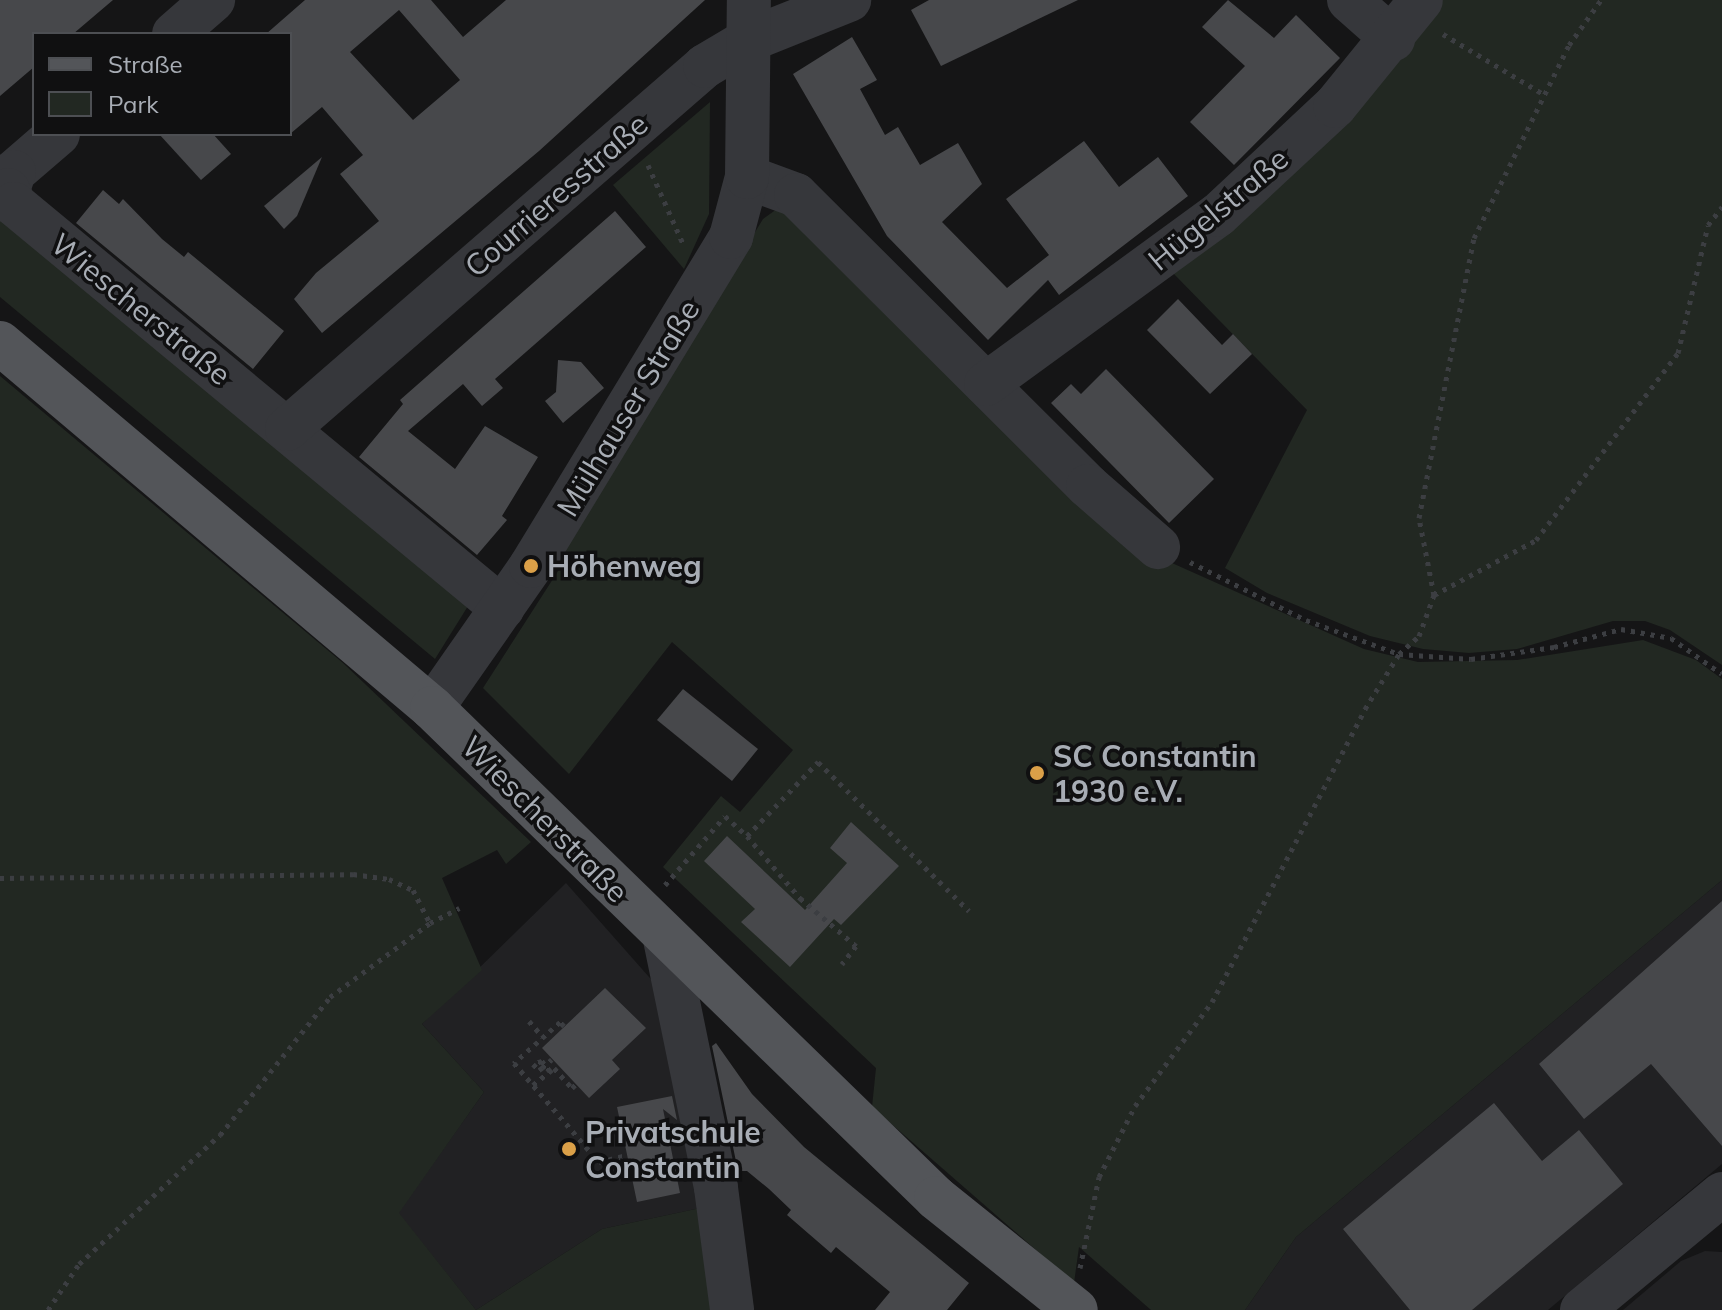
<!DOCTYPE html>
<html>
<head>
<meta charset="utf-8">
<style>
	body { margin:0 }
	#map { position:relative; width:1722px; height:1310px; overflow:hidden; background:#151516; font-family:Mulish,sans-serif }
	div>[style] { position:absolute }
	.built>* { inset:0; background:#212123 }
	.green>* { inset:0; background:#222822 }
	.building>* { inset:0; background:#47484b }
	.path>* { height:5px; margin-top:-2.5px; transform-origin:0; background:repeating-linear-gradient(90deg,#3c3e42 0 4px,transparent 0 10px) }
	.minor>* { height:44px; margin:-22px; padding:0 22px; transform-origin:22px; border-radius:22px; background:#36373b }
	.major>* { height:44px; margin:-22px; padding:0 22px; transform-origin:22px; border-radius:22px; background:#535559 }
	.dots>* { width:22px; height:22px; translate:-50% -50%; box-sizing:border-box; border:4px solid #101011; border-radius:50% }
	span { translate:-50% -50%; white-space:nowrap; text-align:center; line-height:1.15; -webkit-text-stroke:7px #101011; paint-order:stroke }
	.street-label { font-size:30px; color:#a8adb5 }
	.poi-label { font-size:30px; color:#a8adb5; font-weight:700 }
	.left { translate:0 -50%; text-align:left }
	.legend { position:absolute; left:32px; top:32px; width:260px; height:104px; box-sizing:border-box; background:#101011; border:2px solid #4d4f53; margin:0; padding:10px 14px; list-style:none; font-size:24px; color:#a8adb5 }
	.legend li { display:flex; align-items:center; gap:16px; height:40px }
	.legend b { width:40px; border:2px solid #4d4f53 }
</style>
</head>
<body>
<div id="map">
	<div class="built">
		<div style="clip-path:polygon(1722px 880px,1722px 1164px,1548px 1310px,1245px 1310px,1296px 1237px)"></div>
		<div style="clip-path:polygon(566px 883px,672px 1003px,705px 1207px,602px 1229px,476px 1310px,398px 1213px,484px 1092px,422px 1024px)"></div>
		<div style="clip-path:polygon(1705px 1251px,1722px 1252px,1722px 1310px,1623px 1310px,1681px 1261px)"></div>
	</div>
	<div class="green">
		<div style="clip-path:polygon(1434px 0,1722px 0,1722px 665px,1670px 630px,1645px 621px,1613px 621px,1517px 649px,1469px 653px,1423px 649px,1370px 636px,1267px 593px,1225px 568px,1307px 410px,1171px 271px)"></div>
		<div style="clip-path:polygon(710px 102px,709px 214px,684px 269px,613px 185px)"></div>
		<div style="clip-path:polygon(781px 206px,1163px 559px,1364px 649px,1418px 662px,1517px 660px,1643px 640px,1696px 660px,1722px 679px,1722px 880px,1296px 1237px,1245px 1310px,1151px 1310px,1079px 1247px,1074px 1283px,872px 1107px,876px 1068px,663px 867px,721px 796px,740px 812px,793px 750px,672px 642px,569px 774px,483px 688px,560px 568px,554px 563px,763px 219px)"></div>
		<div style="clip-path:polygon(0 212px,473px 598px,435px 659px,0 297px)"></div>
		<div style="clip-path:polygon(0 376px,343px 663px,531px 842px,506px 864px,497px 850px,442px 878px,482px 970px,422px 1024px,484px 1092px,399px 1213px,476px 1310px,602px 1229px,705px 1207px,724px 1310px,0 1310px)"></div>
	</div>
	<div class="building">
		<div style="clip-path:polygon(0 0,113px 0,73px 34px,34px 34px,34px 67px,0 96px)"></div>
		<div style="clip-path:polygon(evenodd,305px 0,431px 0,463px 37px,506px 0,705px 0,539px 151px,322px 333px,294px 299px,316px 273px,379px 221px,340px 174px,363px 155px,322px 107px,290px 134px,290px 34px,266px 34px,305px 0,399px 10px,460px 80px,413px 120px,350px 52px,399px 10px)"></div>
		<div style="clip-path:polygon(929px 0,1078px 0,941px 66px,911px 10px)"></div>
		<div style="clip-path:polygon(1228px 0,1274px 38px,1296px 15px,1340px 58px,1234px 165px,1190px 122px,1245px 66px,1202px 27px)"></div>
		<div style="clip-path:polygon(852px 37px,877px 80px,860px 89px,885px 135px,898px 127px,920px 165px,958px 143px,982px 184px,942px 222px,1007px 288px,1049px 255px,1006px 199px,1084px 141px,1119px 187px,1158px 157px,1188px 196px,1059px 295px,1048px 280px,988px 340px,887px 236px,793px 74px)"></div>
		<div style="clip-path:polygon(159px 134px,213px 134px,231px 154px,201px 180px)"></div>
		<div style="clip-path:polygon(322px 157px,297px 216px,284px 229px,264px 206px)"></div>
		<div style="clip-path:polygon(103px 190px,119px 204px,123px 199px,162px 239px,184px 257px,188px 252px,284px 331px,253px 369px,76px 223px)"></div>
		<div style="clip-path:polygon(615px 211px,646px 247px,495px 379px,503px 388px,482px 406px,463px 384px,408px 431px,455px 469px,485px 426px,538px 457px,502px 516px,507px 520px,477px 555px,359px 457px,403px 404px,400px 400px)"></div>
		<div style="clip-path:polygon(1178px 299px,1222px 345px,1233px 334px,1252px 354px,1210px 394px,1147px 330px)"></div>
		<div style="clip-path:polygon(558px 360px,581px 362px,604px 388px,563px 423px,545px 401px,556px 392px)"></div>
		<div style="clip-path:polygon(1106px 369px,1214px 479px,1169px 523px,1051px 403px,1071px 384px,1081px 394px)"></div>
		<div style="clip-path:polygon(683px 689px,758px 749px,732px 781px,657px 720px)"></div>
		<div style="clip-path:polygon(851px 822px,899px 866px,841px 925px,834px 919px,790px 967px,741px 922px,755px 909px,704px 861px,727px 836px,805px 910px,847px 863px,830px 848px)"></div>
		<div style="clip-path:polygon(1722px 901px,1722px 1146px,1651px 1064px,1584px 1119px,1539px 1064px)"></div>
		<div style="clip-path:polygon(605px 988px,646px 1028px,612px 1060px,620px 1069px,589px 1098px,542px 1048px)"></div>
		<div style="clip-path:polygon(716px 1043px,752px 1094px,804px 1147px,969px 1283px,947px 1310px,875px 1310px,890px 1292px,836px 1247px,831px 1253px,787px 1215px,791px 1210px,769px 1189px,747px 1171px,738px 1171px,712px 1046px)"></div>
		<div style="clip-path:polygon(672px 1096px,677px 1120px,663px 1109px,680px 1193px,637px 1202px,617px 1107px)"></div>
		<div style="clip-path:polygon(1494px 1103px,1542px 1161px,1579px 1130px,1623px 1184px,1472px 1310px,1410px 1310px,1343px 1229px)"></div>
	</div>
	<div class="path">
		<div style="left:1443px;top:34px;width:119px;rotate:30.9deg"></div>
		<div style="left:648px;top:165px;width:89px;rotate:66deg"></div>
		<div style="left:1190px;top:562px;width:130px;rotate:26.6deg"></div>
		<div style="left:1306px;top:620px;width:99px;rotate:20.1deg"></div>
		<div style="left:1399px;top:654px;width:72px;rotate:4deg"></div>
		<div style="left:1471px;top:659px;width:84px;rotate:-8.2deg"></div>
		<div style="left:1554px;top:647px;width:69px;rotate:-15deg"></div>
		<div style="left:1621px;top:629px;width:51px;rotate:10.2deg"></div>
		<div style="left:1671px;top:638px;width:62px;rotate:35.2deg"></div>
		<div style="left:1434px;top:595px;width:116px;rotate:-28.3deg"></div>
		<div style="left:1536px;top:540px;width:235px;rotate:-52.8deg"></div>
		<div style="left:1678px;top:353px;width:131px;rotate:-76.8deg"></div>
		<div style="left:1708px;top:225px;width:23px;rotate:-52deg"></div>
		<div style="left:747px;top:836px;width:82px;rotate:49.5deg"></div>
		<div style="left:800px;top:898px;width:74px;rotate:40.6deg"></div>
		<div style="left:856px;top:946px;width:23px;rotate:128deg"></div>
		<div style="left:0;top:878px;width:353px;rotate:-0.6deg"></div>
		<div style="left:353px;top:874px;width:36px;rotate:8deg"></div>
		<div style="left:389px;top:879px;width:26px;rotate:25deg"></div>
		<div style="left:413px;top:890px;width:37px;rotate:63deg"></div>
		<div style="left:665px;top:885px;width:91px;rotate:-49deg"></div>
		<div style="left:725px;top:816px;width:30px;rotate:42deg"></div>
		<div style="left:747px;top:836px;width:103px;rotate:-46.2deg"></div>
		<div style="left:818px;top:762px;width:212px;rotate:44.6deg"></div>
		<div style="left:529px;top:1021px;width:21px;rotate:49deg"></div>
		<div style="left:564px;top:1026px;width:6px;rotate:-135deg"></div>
		<div style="left:560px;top:1022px;width:62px;rotate:138.3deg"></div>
		<div style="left:514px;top:1063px;width:130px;rotate:49.4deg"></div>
		<div style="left:599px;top:1162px;width:29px;rotate:-14deg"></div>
		<div style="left:550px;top:1071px;width:9px;rotate:-131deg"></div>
		<div style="left:544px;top:1064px;width:4px;rotate:-124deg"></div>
		<div style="left:542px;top:1061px;width:9px;rotate:162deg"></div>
		<div style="left:533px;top:1064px;width:8px;rotate:45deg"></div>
		<div style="left:539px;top:1070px;width:4px;rotate:-34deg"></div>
		<div style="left:542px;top:1068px;width:13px;rotate:-42deg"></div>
		<div style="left:533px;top:1085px;width:27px;rotate:-39deg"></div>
		<div style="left:554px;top:1068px;width:27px;rotate:48deg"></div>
		<div style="left:572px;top:1088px;width:6px;rotate:-45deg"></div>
		<div style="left:1080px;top:1268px;width:93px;rotate:-78.2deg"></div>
		<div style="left:1099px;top:1177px;width:80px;rotate:-63.1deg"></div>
		<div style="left:1135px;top:1106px;width:129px;rotate:-53.5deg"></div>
		<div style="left:1212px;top:1002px;width:331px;rotate:-62.4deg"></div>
		<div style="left:1365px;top:709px;width:65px;rotate:-58.3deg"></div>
		<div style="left:1399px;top:654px;width:27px;rotate:-42deg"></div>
		<div style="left:1419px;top:636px;width:44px;rotate:-69.9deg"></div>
		<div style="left:1434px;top:595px;width:78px;rotate:-101deg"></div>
		<div style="left:1419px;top:518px;width:285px;rotate:-78.9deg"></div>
		<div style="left:1474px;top:238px;width:215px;rotate:-63.8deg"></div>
		<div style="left:1569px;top:45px;width:55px;rotate:-54.6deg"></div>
		<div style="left:48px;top:1310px;width:55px;rotate:-56deg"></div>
		<div style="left:79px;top:1264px;width:191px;rotate:-42.5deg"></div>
		<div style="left:220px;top:1135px;width:176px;rotate:-51.4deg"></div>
		<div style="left:330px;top:997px;width:124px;rotate:-36.5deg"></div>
		<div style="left:430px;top:923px;width:33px;rotate:-27deg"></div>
	</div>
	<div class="minor">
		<div style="left:1349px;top:0;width:59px;rotate:41.6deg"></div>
		<div style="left:174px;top:34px;width:52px;rotate:-41.1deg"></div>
		<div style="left:58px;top:134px;width:58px;rotate:139.2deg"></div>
		<div style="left:14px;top:172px;width:19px;rotate:108deg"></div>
		<div style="left:8px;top:190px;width:15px;rotate:67deg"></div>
		<div style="left:14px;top:204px;width:634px;rotate:39.62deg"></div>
		<div style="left:747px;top:177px;width:52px;rotate:20.2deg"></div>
		<div style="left:796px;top:195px;width:412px;rotate:44.9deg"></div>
		<div style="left:1088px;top:486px;width:93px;rotate:41.1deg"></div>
		<div style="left:986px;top:384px;width:287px;rotate:-36.1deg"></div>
		<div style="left:1218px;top:215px;width:160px;rotate:-43deg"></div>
		<div style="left:1335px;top:106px;width:136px;rotate:-50.9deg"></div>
		<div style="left:287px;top:429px;width:554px;rotate:-40.97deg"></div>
		<div style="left:705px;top:66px;width:51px;rotate:-30.6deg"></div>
		<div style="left:749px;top:40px;width:108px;rotate:-21.8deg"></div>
		<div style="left:432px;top:708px;width:173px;rotate:-55.1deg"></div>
		<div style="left:531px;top:566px;width:385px;rotate:-58.7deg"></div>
		<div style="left:731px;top:237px;width:62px;rotate:-75.1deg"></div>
		<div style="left:747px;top:177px;width:177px;rotate:-89.4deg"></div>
		<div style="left:665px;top:939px;width:254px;rotate:78.4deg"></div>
		<div style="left:716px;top:1188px;width:123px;rotate:82.5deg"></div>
		<div style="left:1582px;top:1310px;width:182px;rotate:-39.6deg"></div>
	</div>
	<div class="major">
		<div style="left:0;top:343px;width:566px;rotate:40.19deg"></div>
		<div style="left:432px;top:708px;width:703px;rotate:44.19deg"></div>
		<div style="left:936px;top:1198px;width:179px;rotate:38.7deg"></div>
	</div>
	<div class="dots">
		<div style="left:531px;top:566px;background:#dba048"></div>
		<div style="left:1037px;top:773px;background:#dba048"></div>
		<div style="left:569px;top:1149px;background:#dba048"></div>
	</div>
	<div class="street-label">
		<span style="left:556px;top:195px;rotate:-41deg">Courrieresstraße</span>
		<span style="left:1218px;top:209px;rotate:-40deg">Hügelstraße</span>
		<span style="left:141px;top:309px;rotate:39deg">Wiescherstraße</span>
		<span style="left:628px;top:408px;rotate:-59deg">Mülhauser Straße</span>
		<span style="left:545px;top:819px;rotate:45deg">Wiescherstraße</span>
	</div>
	<div class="poi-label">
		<span class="left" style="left:547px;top:566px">Höhenweg</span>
		<span class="left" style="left:1053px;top:773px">SC Constantin<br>1930 e.V.</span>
		<span class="left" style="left:585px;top:1149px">Privatschule<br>Constantin</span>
	</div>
	<ul class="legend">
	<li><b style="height:10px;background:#535559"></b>Straße</li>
	<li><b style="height:22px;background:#222822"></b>Park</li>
	</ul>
</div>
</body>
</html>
